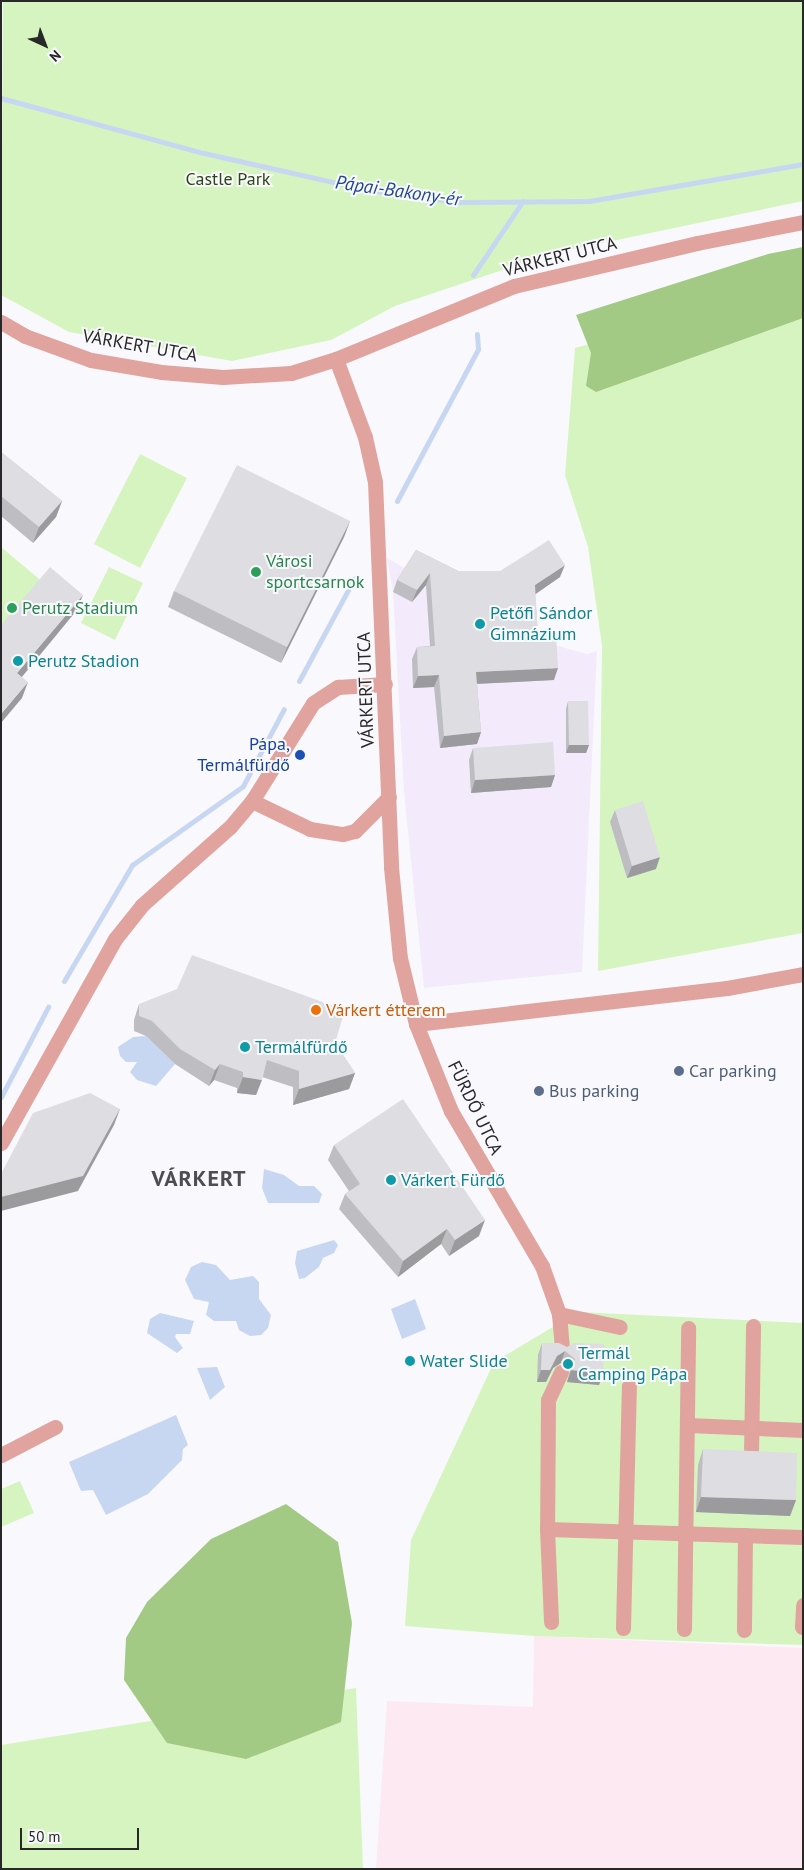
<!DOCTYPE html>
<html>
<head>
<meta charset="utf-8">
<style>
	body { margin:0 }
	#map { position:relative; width:804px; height:1870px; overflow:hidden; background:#f9f9fd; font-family:"PT Sans",sans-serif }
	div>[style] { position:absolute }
	.industrial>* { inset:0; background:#fde9f1 }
	.education>* { inset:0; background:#f3ebfc }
	.green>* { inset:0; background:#d6f4c0 }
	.forest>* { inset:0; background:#a3ca85 }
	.water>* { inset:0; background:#c7d7f2 }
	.stream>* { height:5px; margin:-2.5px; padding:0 2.5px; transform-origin:2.5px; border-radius:2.5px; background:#c7d7f2 }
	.minor>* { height:15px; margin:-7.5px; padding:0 7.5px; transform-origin:7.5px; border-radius:7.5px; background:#e0a39e }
	.wall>* { inset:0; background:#bebec2 }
	.shaded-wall>* { inset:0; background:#9b9b9e }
	.building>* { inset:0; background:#dddde2 }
	.dots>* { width:14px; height:14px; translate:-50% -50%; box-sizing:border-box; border:2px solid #f9f9fd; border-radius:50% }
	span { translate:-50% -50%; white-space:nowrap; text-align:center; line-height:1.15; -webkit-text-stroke:4px #f9f9fd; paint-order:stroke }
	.park-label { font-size:18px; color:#2c4515 }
	.street-label { font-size:18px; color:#282829 }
	.leisure-label { font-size:18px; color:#27864d }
	.left { translate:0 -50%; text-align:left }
	.culture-label { font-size:18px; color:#0d838f }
	.transit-label { font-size:18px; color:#164399 }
	.right { translate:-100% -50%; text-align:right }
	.food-label { font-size:18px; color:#c56008 }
	.service-label { font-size:18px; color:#4e5e75 }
	.water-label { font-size:19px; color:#1e4792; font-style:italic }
	.district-label { font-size:22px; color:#4e4e51; font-weight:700; letter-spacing:1px }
	.frame { position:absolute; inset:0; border:2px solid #282829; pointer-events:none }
	.north { position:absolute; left:20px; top:20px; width:50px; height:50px; -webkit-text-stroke:4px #f9f9fd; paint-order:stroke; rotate:137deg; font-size:14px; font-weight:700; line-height:20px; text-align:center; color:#282829 }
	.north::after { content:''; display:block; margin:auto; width:18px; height:22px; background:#282829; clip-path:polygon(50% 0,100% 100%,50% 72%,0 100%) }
	.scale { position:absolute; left:20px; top:1828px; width:119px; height:22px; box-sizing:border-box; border:2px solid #282829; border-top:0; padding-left:6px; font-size:15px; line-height:18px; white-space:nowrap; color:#282829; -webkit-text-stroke:4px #f9f9fd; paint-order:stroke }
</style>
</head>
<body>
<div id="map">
	<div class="industrial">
		<div style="clip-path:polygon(534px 1636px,803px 1648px,803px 1869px,376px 1869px,387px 1701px,533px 1707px)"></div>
	</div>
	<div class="education">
		<div style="clip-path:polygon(544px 552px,560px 577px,543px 589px,530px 590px,534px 646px,551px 644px,587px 654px,597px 651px,582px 972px,424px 988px,404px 793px,393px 592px,387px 558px,406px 569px,478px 582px)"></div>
	</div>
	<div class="green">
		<div style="clip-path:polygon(3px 1px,803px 1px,803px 201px,550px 254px,395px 306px,331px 340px,232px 361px,69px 332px,1px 295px)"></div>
		<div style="clip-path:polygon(803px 285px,803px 933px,598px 971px,602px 646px,588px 547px,565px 475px,575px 348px)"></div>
		<div style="clip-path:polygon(140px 454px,187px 478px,140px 568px,94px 544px)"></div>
		<div style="clip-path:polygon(1px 547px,44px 583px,1px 634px)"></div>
		<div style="clip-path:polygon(109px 567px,143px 583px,115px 640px,81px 623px)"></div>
		<div style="clip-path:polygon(578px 1312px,803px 1323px,803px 1645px,534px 1636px,405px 1626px,411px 1540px,494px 1362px)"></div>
		<div style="clip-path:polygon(20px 1481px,34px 1513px,1px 1527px,1px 1489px)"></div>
		<div style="clip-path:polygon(356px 1688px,363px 1869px,1px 1869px,1px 1745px)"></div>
	</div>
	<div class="forest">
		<div style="clip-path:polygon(803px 247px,803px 318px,596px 392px,586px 386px,591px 353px,576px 315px,768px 254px)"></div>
		<div style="clip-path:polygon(286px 1504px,338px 1542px,352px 1623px,341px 1722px,246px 1759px,167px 1743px,124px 1680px,126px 1638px,147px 1602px,211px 1539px)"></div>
	</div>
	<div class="water">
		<div style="clip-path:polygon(146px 1036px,175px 1064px,156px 1086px,137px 1080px,130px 1072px,137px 1062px,126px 1062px,120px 1056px,118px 1047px,133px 1037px)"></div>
		<div style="clip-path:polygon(264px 1169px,284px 1175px,299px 1186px,314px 1186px,322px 1194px,319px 1203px,268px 1203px,262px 1188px)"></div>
		<div style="clip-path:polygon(334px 1240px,338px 1245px,334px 1253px,323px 1258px,319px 1267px,305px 1278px,299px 1279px,295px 1263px,297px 1251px)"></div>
		<div style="clip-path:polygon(202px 1262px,216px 1265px,230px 1280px,253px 1276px,259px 1282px,259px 1299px,271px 1315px,268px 1328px,261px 1335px,250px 1336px,239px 1330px,236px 1321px,214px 1321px,206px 1315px,209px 1302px,194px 1299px,185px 1280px,191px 1267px)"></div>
		<div style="clip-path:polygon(415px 1299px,426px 1329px,402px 1339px,391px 1309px)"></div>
		<div style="clip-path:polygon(160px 1313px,194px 1321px,190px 1334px,176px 1334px,175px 1337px,183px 1348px,177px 1353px,147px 1333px,150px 1319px)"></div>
		<div style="clip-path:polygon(217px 1367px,225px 1387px,210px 1400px,197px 1368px)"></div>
		<div style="clip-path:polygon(176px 1415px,188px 1445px,183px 1449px,182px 1460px,148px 1494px,106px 1515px,93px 1490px,81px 1491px,69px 1462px)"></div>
	</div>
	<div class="stream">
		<div style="left:1px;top:98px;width:210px;rotate:15.2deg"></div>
		<div style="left:204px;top:153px;width:168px;rotate:12.7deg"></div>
		<div style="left:368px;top:190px;width:92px;rotate:7.5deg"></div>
		<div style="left:459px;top:202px;width:130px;rotate:-0.4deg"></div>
		<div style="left:589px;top:201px;width:217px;rotate:-9.8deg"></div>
		<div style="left:473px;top:275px;width:89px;rotate:-56deg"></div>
		<div style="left:397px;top:501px;width:172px;rotate:-61.9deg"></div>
		<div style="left:478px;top:349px;width:15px;rotate:-94deg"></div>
		<div style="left:299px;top:681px;width:116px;rotate:-61.7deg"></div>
		<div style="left:64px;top:981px;width:134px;rotate:-59.6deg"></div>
		<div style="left:132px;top:865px;width:136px;rotate:-35.4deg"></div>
		<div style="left:243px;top:786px;width:87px;rotate:-62deg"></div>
		<div style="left:1px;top:1097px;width:102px;rotate:-62.4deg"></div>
	</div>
	<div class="minor">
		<div style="left:1px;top:322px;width:28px;rotate:30deg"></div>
		<div style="left:25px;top:336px;width:70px;rotate:20deg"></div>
		<div style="left:91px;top:360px;width:71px;rotate:9.7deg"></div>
		<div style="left:161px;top:372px;width:62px;rotate:4.6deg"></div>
		<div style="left:223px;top:377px;width:68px;rotate:-3.4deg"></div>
		<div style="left:291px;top:373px;width:47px;rotate:-17.3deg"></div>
		<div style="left:336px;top:359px;width:192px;rotate:-22.3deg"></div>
		<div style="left:514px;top:286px;width:188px;rotate:-13.2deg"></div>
		<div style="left:697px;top:243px;width:108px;rotate:-11.2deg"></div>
		<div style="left:336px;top:359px;width:83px;rotate:69.6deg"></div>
		<div style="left:365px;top:437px;width:46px;rotate:77.5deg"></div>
		<div style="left:375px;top:482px;width:385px;rotate:87.6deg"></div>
		<div style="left:391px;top:867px;width:91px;rotate:84.4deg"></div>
		<div style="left:400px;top:958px;width:68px;rotate:76.4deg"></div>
		<div style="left:416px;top:1024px;width:94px;rotate:68.1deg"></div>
		<div style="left:451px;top:1111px;width:180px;rotate:59.6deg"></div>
		<div style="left:542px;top:1266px;width:51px;rotate:70.5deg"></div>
		<div style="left:559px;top:1314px;width:36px;rotate:85deg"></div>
		<div style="left:252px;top:801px;width:64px;rotate:25.8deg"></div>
		<div style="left:310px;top:829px;width:33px;rotate:9deg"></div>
		<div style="left:343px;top:834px;width:12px;rotate:-14deg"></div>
		<div style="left:355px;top:831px;width:48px;rotate:-45deg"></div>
		<div style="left:416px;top:1024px;width:313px;rotate:-6.6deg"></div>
		<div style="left:727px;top:988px;width:77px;rotate:-10.4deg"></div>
		<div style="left:1px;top:1143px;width:234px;rotate:-60.8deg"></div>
		<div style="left:115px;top:939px;width:43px;rotate:-51.5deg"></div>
		<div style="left:142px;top:905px;width:118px;rotate:-41.6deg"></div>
		<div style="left:230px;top:827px;width:34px;rotate:-50deg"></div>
		<div style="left:252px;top:801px;width:115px;rotate:-58.1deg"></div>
		<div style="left:313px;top:703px;width:30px;rotate:-33deg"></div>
		<div style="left:338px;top:687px;width:47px;rotate:-3.7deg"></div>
		<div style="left:559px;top:1314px;width:62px;rotate:12deg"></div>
		<div style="left:561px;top:1372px;width:31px;rotate:115deg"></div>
		<div style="left:548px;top:1400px;width:129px;rotate:90.4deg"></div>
		<div style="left:547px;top:1529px;width:256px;rotate:1.8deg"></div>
		<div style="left:688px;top:1425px;width:115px;rotate:2.5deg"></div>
		<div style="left:1px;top:1455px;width:61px;rotate:-27.4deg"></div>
		<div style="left:751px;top:1456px;width:130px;rotate:-89.1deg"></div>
		<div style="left:547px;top:1529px;width:93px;rotate:87.5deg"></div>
		<div style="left:802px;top:1627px;width:22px;rotate:-87deg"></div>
		<div style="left:623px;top:1628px;width:242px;rotate:-88.6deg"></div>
		<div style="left:684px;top:1629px;width:301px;rotate:-89.2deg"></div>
		<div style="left:744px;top:1630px;width:95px;rotate:-89.4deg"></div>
	</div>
	<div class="wall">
		<div style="clip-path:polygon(1px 452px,62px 501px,56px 517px,33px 543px,1px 516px)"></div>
		<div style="clip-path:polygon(350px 521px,344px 537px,281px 663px,168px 607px,174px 591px)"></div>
		<div style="clip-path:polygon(416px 550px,458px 571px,560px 577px,535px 594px,538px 635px,554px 680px,477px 684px,481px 732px,477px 744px,440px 748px,434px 687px,413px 688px,412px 659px,417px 647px,430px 646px,426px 585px,412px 602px,393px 592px,397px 580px)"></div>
		<div style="clip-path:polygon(568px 701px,589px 745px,586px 753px,566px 753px,566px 709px)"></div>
		<div style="clip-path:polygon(473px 748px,555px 775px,551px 787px,471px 793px,469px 760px)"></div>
		<div style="clip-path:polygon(615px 810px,656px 869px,627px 878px,610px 822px)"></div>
		<div style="clip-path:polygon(139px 1004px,335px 1043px,355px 1073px,349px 1089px,293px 1105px,293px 1087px,262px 1077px,256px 1095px,237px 1093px,237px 1088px,214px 1080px,209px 1086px,175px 1064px,146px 1036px,134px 1031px,134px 1020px)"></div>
		<div style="clip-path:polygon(334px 1145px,479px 1236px,449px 1256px,441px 1244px,398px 1277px,339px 1209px,345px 1194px,349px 1191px,328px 1160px)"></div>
		<div style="clip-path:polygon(542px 1343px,559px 1343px,603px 1373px,599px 1385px,567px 1382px,570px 1371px,561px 1363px,553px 1368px,546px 1382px,537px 1382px,538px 1355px)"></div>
		<div style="clip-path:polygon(703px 1449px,796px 1500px,790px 1516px,696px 1512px,698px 1465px)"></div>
	</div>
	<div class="shaded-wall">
		<div style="clip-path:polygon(62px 501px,56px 517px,33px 543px,39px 527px)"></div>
		<div style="clip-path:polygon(350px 521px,344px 537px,281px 663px,287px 647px)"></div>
		<div style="clip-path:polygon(565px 565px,560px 577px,530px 598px,535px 585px)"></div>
		<div style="clip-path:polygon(430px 573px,426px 585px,412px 602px,417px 590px)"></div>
		<div style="clip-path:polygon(83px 595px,77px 610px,12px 689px,17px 673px)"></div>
		<div style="clip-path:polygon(558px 668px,554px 680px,472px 684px,476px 672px)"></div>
		<div style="clip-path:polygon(439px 675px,434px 687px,413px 688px,418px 676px)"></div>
		<div style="clip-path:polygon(28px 682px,22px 698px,1px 723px,1px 714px)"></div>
		<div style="clip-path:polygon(481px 732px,477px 744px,440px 748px,444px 736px)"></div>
		<div style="clip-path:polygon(569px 745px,589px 745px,586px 753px,566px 753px)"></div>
		<div style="clip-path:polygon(555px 775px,551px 787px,471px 793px,475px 780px)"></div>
		<div style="clip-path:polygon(660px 857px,656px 869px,627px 878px,632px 866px)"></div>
		<div style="clip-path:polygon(220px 1064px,214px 1080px,209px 1086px,215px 1070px)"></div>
		<div style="clip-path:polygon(355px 1073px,349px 1089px,293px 1105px,299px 1089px)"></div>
		<div style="clip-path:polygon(243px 1077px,262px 1080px,256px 1095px,237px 1093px)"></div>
		<div style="clip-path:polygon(120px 1109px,114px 1125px,78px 1191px,1px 1211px,1px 1197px)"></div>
		<div style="clip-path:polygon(485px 1220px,479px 1236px,449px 1256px,455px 1240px)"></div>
		<div style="clip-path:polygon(447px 1229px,441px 1244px,398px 1277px,403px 1261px)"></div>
		<div style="clip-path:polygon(565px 1351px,561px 1363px,553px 1368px,546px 1382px,537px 1382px,541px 1370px,557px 1356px)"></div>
		<div style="clip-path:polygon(571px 1370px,603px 1373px,599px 1385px,567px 1382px)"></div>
		<div style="clip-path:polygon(701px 1497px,796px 1500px,790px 1516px,696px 1512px)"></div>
	</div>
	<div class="building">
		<div style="clip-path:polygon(1px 452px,62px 501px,39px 527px,1px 496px)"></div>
		<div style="clip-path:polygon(237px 465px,350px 521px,287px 647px,174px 591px)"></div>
		<div style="clip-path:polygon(549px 540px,565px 565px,535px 585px,538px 635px,556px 632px,558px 668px,476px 672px,481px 732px,444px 736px,439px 675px,418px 676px,417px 647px,435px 646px,430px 573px,417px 590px,397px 580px,416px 550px,458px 571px,500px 571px)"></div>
		<div style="clip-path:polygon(50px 567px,83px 595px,17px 673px,28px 682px,1px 714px,1px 625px)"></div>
		<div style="clip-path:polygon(568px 701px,588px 701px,589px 745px,569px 745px)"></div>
		<div style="clip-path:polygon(553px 742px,555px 775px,475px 780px,473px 748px)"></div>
		<div style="clip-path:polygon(643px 801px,660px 857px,632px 866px,615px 810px)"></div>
		<div style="clip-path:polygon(192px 955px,345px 1010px,335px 1043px,355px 1073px,299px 1089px,299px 1071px,267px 1060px,262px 1080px,243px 1077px,243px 1072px,220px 1064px,215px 1070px,180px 1049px,152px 1021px,139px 1016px,139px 1004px,177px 989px)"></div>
		<div style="clip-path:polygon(90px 1093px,120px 1109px,83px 1176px,1px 1197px,1px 1174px,33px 1113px)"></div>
		<div style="clip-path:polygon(403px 1099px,485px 1220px,455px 1240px,447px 1229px,403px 1261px,345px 1194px,360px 1184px,334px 1145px)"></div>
		<div style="clip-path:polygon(542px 1343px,559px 1343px,567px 1347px,574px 1343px,604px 1344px,603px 1373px,571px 1370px,575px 1359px,565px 1351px,557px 1356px,550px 1370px,541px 1370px)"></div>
		<div style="clip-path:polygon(703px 1449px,797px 1453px,796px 1500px,701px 1497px)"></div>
	</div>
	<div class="dots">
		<div style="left:256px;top:572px;background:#2e9e5b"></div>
		<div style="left:12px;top:608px;background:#2e9e5b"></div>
		<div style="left:480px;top:624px;background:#0f9aa8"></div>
		<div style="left:18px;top:661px;background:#0f9aa8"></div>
		<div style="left:300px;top:755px;background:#1a4fb4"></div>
		<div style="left:316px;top:1010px;background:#e8710a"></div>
		<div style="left:245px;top:1047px;background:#0f9aa8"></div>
		<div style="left:679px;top:1071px;background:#5c6f8a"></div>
		<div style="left:539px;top:1091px;background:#5c6f8a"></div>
		<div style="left:391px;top:1180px;background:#0f9aa8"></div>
		<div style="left:410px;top:1361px;background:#0f9aa8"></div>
		<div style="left:568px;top:1364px;background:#0f9aa8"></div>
	</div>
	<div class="park-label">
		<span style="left:228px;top:179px">Castle Park</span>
	</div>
	<div class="street-label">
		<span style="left:560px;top:257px;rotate:-14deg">VÁRKERT UTCA</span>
		<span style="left:140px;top:346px;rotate:10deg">VÁRKERT UTCA</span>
		<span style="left:366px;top:690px;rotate:-92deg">VÁRKERT UTCA</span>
		<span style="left:475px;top:1108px;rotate:64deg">FÜRDŐ UTCA</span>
	</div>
	<div class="leisure-label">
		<span class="left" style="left:266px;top:572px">Városi<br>sportcsarnok</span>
		<span class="left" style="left:22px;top:608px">Perutz Stadium</span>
	</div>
	<div class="culture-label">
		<span class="left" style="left:490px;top:624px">Petőfi Sándor<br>Gimnázium</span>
		<span class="left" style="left:28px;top:661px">Perutz Stadion</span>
		<span class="left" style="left:255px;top:1047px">Termálfürdő</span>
		<span class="left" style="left:401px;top:1180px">Várkert Fürdő</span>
		<span class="left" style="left:578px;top:1364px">Termál<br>Camping Pápa</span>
		<span class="left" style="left:420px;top:1361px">Water Slide</span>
	</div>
	<div class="transit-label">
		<span class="right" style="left:290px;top:755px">Pápa,<br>Termálfürdő</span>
	</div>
	<div class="food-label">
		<span class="left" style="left:326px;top:1010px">Várkert étterem</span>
	</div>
	<div class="service-label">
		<span class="left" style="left:689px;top:1071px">Car parking</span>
		<span class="left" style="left:549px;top:1091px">Bus parking</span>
	</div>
	<div class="water-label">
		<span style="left:398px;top:191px;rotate:8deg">Pápai-Bakony-ér</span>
	</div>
	<div class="district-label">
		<span style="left:199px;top:1179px">VÁRKERT</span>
	</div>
	<div class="frame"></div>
	<div class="north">N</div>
	<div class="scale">50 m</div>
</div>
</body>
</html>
